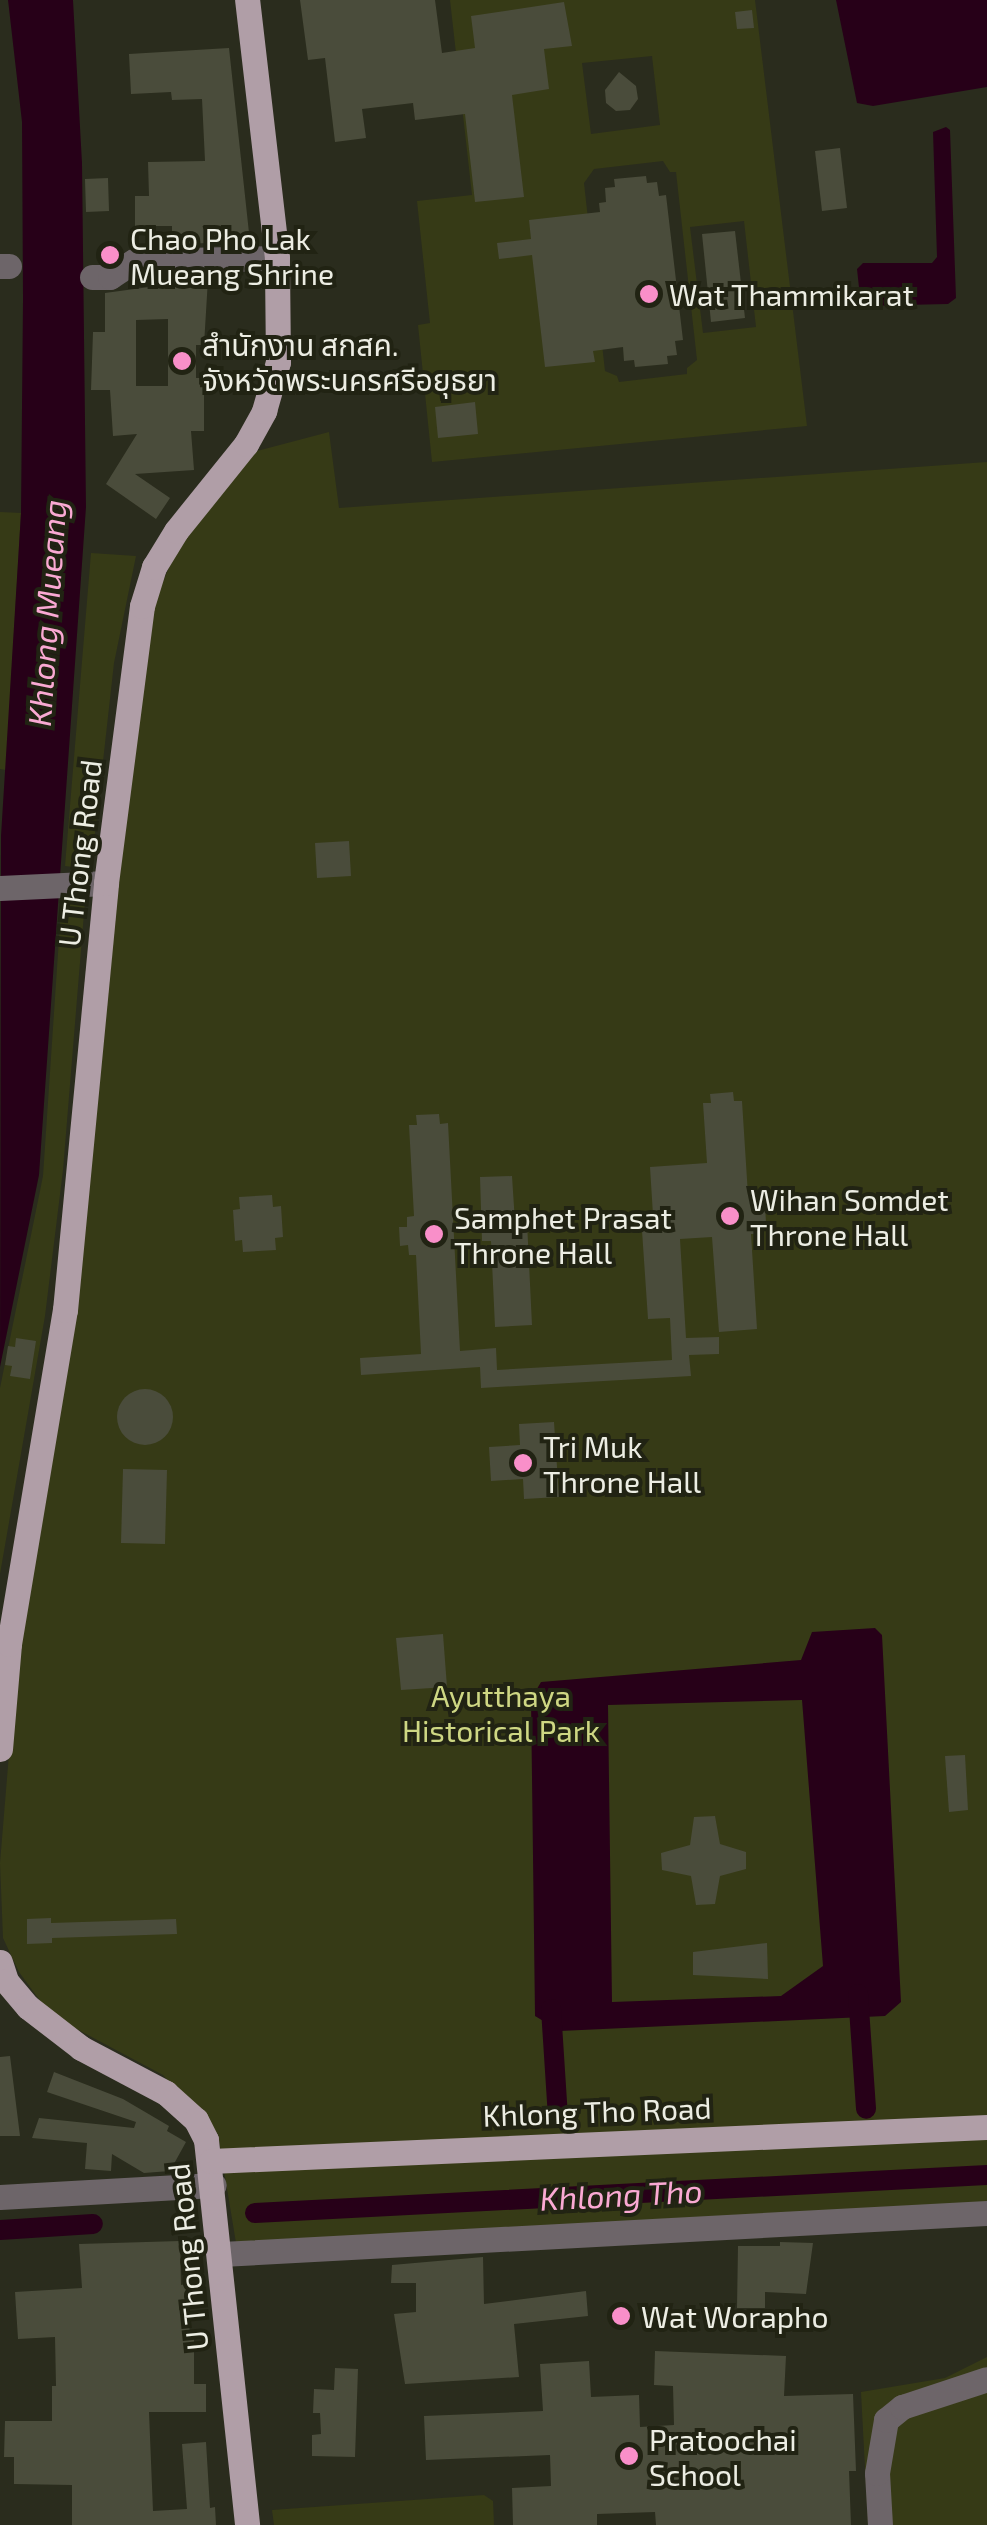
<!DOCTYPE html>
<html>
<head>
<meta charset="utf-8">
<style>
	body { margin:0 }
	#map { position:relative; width:987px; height:2525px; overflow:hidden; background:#2a2c1d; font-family:"Exo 2","Noto Sans Thai",sans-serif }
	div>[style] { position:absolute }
	.green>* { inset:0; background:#363a16 }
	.water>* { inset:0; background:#270018 }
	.canal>* { height:20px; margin:-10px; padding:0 10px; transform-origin:10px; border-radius:10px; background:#270018 }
	.building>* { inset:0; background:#4a4c3b }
	.round { border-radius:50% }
	.minor>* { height:25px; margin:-12.5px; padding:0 12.5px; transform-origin:12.5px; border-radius:12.5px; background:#6d6569 }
	.major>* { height:25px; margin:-12.5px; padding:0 12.5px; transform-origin:12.5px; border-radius:12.5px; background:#b09ea7 }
	.dots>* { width:28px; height:28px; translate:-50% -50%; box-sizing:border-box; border:5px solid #212313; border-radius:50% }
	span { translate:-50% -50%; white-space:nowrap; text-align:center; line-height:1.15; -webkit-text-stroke:8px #212313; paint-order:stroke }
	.poi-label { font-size:30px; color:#ecede3 }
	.left { translate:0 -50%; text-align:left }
	.street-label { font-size:30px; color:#ecede3 }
	.park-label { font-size:30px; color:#ced783 }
	.water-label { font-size:32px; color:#faa9d3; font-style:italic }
</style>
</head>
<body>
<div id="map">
	<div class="green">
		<div style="clip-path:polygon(evenodd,450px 0,755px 0,807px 426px,432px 462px,418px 325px,430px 323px,417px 201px,472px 195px,450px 0,652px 56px,660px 125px,591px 134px,582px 63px,652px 56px,450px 0,663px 161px,670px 172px,676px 172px,697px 360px,687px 368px,687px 374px,619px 382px,617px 376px,605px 371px,584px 183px,594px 169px,663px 161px,450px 0,744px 221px,756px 327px,703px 333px,690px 227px,744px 221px)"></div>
		<div style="clip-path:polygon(329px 432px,339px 508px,987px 462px,987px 2205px,236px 2243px,218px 2134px,163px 2075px,71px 2026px,41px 2002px,19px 1972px,3px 1938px,0 1863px,18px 1645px,148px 619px,172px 560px,208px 507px,257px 451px)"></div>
		<div style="clip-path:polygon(0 512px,21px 513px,6px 770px,0 769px)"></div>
		<div style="clip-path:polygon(91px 553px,136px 556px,114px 663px,94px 842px,89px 857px,73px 867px,65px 866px)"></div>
		<div style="clip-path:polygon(62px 894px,81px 895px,85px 901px,63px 1170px,45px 1316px,0 1574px,0 1388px,43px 1176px)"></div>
		<div style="clip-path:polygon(987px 2357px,987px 2525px,868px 2525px,861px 2392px,945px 2378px)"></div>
		<div style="clip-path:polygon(484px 2495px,493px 2501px,494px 2525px,274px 2525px,272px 2510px)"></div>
	</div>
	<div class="water">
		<div style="clip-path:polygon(8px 0,73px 0,82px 163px,86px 507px,39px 1175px,0 1367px,1px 836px,21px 513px,23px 299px,22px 122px)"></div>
		<div style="clip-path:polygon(836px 0,987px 0,987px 87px,873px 106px,857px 103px)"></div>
		<div style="clip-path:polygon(946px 127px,950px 130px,956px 298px,948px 304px,861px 306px,857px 269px,863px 263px,932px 263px,937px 257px,933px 132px)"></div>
		<div style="clip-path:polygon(evenodd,875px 1628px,882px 1635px,901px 2002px,885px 2016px,560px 2031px,535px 2016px,531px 1699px,541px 1682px,801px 1660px,812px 1632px,875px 1628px,802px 1700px,823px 1966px,781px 1996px,612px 2002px,608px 1705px,802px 1700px)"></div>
	</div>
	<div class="canal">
		<div style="left:858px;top:1994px;width:115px;rotate:86deg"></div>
		<div style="left:551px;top:2009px;width:109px;rotate:86.3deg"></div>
		<div style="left:255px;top:2213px;width:733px;rotate:-2.97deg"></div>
		<div style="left:0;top:2230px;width:93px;rotate:-3.7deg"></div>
	</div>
	<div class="building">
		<div style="clip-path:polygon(300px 0,435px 0,442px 53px,475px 48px,471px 16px,564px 2px,572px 46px,544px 49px,549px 89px,512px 95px,524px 197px,475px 202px,465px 114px,415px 120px,413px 103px,362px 109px,366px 138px,335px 142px,325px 58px,308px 60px)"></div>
		<div style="clip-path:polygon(752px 10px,754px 28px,737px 29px,735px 12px)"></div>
		<div style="clip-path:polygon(229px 48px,250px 242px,172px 244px,172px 226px,135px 226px,135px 196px,149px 196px,148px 162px,205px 161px,202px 99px,172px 100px,171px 92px,131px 94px,129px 54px)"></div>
		<div style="clip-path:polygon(619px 72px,636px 86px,638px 99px,630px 110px,616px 111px,606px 103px,605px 90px)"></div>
		<div style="clip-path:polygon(840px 148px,847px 208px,822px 211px,815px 151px)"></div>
		<div style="clip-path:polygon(646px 176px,647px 183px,657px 182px,659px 196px,666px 195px,683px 340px,675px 341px,677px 355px,667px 356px,668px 364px,635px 367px,634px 360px,624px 361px,623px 347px,593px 351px,595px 362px,545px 367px,532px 255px,499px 259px,497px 243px,531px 239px,529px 220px,600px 212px,599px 203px,606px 202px,605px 188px,615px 187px,614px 179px)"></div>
		<div style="clip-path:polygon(108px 178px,109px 211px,86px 212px,85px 179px)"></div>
		<div style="clip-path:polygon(735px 231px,745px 318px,711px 322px,702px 234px)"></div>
		<div style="clip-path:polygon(evenodd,208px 279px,204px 345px,196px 345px,196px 378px,204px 378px,204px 431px,191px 431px,194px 470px,135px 474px,170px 498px,156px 519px,106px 484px,137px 434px,113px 436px,110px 390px,91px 390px,93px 332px,105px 332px,105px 293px,208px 279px,168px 319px,168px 386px,136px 386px,136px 320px,168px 319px)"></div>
		<div style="clip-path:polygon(475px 402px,478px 434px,438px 438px,435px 407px)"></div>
		<div style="clip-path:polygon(349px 841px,351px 876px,317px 878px,315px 843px)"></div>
		<div style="clip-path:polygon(733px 1092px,734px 1101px,742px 1101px,748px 1195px,755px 1195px,756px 1205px,765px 1204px,766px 1223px,757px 1224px,758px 1234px,751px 1234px,757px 1329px,719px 1332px,712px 1237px,680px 1239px,686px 1338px,719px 1337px,719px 1354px,689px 1355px,691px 1376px,481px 1388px,480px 1367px,361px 1375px,360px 1358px,421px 1354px,416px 1255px,409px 1255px,408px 1245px,400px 1246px,399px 1227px,407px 1227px,407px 1217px,414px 1216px,409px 1125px,417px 1125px,416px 1115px,439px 1114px,440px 1124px,448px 1123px,460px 1351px,496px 1348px,497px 1370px,672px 1360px,670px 1318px,648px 1319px,641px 1216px,653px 1215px,650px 1167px,707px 1163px,703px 1103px,711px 1103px,710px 1094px)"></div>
		<div style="clip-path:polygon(512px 1176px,515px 1222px,527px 1222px,532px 1325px,495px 1327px,491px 1241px,482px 1241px,480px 1177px)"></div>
		<div style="clip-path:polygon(272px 1195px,273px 1207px,281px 1206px,283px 1237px,275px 1238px,276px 1250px,243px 1252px,242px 1240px,235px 1241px,233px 1210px,240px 1209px,239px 1197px)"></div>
		<div style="clip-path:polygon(16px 1338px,36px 1341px,30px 1379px,10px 1376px,12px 1366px,5px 1365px,8px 1346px,15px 1347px)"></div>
		<div class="round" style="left:117px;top:1389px;width:56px;height:56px"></div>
		<div style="clip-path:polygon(554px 1422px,559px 1497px,524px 1499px,523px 1479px,491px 1481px,489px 1447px,520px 1445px,519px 1424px)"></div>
		<div style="clip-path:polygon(123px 1469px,167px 1470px,165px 1544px,121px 1543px)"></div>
		<div style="clip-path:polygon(443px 1634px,447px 1687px,401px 1690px,396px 1638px)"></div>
		<div style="clip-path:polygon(965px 1755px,968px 1810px,949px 1812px,945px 1756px)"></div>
		<div style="clip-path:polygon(715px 1816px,720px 1844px,746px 1852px,746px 1869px,720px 1876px,715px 1904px,696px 1905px,691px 1876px,662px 1870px,661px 1853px,690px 1845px,694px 1817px)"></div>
		<div style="clip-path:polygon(51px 1918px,51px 1923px,176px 1919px,177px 1934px,52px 1938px,52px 1943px,27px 1944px,27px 1919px)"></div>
		<div style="clip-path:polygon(767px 1943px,768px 1979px,693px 1975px,693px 1952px)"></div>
		<div style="clip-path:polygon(10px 2056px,20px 2136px,0 2136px,0 2057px)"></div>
		<div style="clip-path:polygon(54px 2072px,123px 2099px,169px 2126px,167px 2131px,186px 2142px,170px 2171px,144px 2173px,112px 2154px,111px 2171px,85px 2169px,87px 2143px,32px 2138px,39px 2118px,134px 2128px,136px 2122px,47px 2092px)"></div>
		<div style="clip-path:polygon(180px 2241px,181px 2285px,187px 2284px,190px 2338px,194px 2338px,194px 2384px,206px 2384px,206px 2412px,149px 2412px,153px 2511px,187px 2509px,182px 2444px,206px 2442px,210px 2508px,215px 2507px,216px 2525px,72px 2525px,72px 2485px,14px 2484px,14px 2457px,4px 2457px,5px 2421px,52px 2421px,52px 2386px,56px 2386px,55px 2337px,18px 2339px,15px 2292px,82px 2288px,79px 2244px)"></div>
		<div style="clip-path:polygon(780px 2242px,813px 2243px,806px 2294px,765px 2292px,765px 2308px,737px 2308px,738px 2246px,780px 2246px)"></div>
		<div style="clip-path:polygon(483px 2257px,484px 2304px,586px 2291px,588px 2316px,514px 2324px,519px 2377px,405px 2384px,394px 2314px,416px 2312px,416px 2283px,391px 2283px,392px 2265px)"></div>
		<div style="clip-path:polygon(655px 2351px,786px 2356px,784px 2396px,853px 2394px,856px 2471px,849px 2471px,851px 2525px,656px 2525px,655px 2512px,597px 2514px,597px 2525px,513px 2525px,512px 2488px,551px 2486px,550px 2455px,426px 2460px,424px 2416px,543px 2411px,540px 2364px,589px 2361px,591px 2397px,639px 2395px,640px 2427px,674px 2425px,673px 2386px,654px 2385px)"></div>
		<div style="clip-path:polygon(335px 2368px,358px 2369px,355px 2457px,312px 2456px,312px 2435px,321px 2434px,320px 2413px,313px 2413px,314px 2389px,334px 2390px)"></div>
	</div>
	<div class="minor">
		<div style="left:0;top:266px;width:9px"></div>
		<div style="left:92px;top:277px;width:18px"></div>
		<div style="left:110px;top:277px;width:29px;rotate:-34deg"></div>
		<div style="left:134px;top:261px;width:143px;rotate:-1.2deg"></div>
		<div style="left:0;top:888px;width:106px;rotate:-2.7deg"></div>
		<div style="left:0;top:2197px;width:214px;rotate:-3.2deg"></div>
		<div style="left:221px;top:2254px;width:767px;rotate:-3.06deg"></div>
		<div style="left:880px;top:2525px;width:52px;rotate:-93.3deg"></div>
		<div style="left:877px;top:2473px;width:54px;rotate:-80.4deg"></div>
		<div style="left:886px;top:2420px;width:21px;rotate:-39deg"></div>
		<div style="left:902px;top:2407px;width:89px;rotate:-18.2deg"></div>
	</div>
	<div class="major">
		<div style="left:0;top:1749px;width:105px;rotate:-85.1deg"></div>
		<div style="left:9px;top:1644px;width:339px;rotate:-80.5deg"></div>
		<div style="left:65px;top:1310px;width:429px;rotate:-84.5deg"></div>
		<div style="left:106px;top:883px;width:279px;rotate:-82.6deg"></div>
		<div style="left:142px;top:606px;width:41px;rotate:-72.9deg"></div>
		<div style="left:154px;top:567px;width:42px;rotate:-58.6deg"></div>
		<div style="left:176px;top:531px;width:112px;rotate:-51.2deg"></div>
		<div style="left:246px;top:444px;width:38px;rotate:-61deg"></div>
		<div style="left:264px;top:411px;width:51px;rotate:-74.1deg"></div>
		<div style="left:278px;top:362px;width:104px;rotate:-90.6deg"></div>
		<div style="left:277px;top:258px;width:260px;rotate:-96.6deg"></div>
		<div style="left:0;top:1962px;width:20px;rotate:72deg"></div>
		<div style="left:6px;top:1981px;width:34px;rotate:50deg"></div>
		<div style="left:28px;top:2007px;width:67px;rotate:37.7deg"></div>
		<div style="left:81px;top:2048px;width:96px;rotate:27.9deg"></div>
		<div style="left:166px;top:2093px;width:40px;rotate:42deg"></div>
		<div style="left:196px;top:2120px;width:22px;rotate:63deg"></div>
		<div style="left:206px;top:2140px;width:387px;rotate:83.9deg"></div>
		<div style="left:211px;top:2161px;width:777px;rotate:-2.51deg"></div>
	</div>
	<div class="dots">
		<div style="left:110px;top:255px;background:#f98fc9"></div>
		<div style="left:649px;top:294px;background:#f98fc9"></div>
		<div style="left:182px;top:361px;background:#f98fc9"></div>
		<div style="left:730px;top:1216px;background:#f98fc9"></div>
		<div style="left:434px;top:1234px;background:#f98fc9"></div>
		<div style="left:523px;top:1463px;background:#f98fc9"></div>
		<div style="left:621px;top:2316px;background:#f98fc9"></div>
		<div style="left:629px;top:2456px;background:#f98fc9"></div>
	</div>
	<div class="poi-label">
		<span class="left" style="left:130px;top:255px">Chao Pho Lak<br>Mueang Shrine</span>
		<span class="left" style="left:669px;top:294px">Wat Thammikarat</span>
		<span class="left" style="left:202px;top:361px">สำนักงาน สกสค.<br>จังหวัดพระนครศรีอยุธยา</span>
		<span class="left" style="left:750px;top:1216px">Wihan Somdet<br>Throne Hall</span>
		<span class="left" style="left:454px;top:1234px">Samphet Prasat<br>Throne Hall</span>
		<span class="left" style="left:543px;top:1463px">Tri Muk<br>Throne Hall</span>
		<span class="left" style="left:641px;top:2316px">Wat Worapho</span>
		<span class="left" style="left:649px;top:2456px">Pratoochai<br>School</span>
	</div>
	<div class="street-label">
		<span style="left:79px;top:853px;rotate:-83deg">U Thong Road</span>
		<span style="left:597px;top:2111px;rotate:-2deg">Khlong Tho Road</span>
		<span style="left:187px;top:2257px;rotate:-96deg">U Thong Road</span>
	</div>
	<div class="park-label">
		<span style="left:501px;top:1712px">Ayutthaya<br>Historical Park</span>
	</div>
	<div class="water-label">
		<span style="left:46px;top:613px;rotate:-86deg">Khlong Mueang</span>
		<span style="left:621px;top:2194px;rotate:-3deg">Khlong Tho</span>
	</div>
</div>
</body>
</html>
